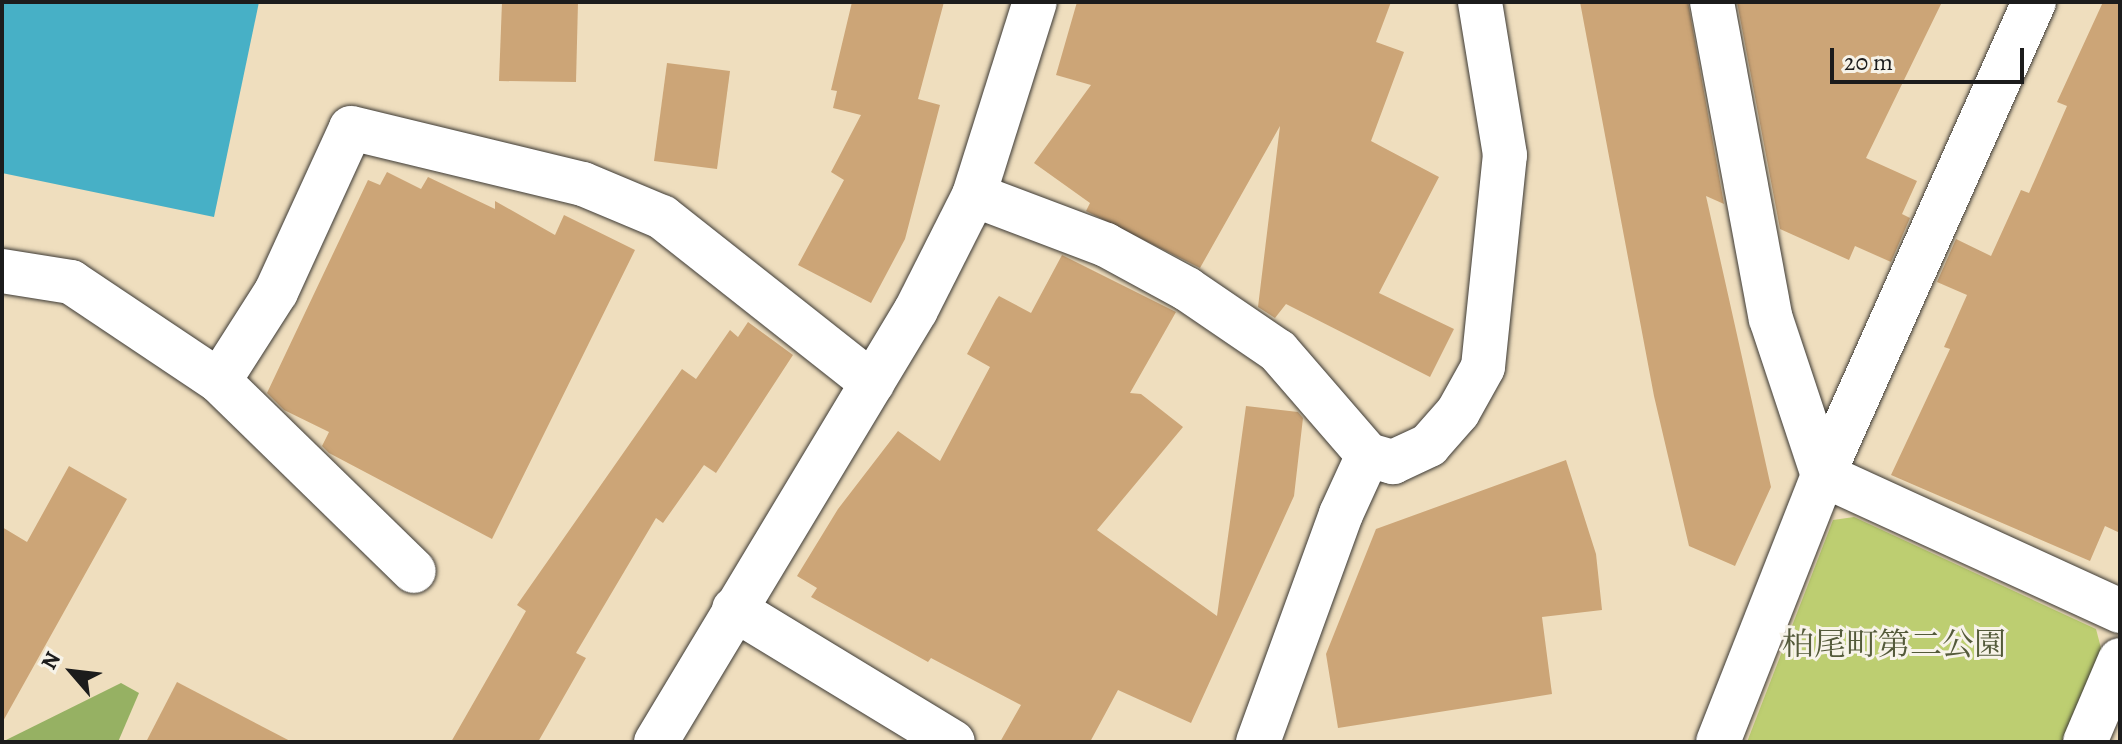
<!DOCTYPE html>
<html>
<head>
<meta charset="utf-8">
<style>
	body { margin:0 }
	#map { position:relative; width:2122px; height:744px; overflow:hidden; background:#efdebe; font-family:Alegreya,"Noto Serif JP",serif }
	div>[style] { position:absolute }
	.green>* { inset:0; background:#bdce71 }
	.forest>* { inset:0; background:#96b163 }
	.water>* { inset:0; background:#47b0c6 }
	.building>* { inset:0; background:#cca577 }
	.roads { filter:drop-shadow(0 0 2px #3c3934) drop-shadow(0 0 2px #3c3934) }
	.minor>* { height:44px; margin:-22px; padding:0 22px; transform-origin:22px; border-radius:22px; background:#fff }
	span { translate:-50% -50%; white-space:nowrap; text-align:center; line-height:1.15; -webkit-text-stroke:6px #f7f3e8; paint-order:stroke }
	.park-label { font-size:32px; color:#545a3a }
	.frame { position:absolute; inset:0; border:4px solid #1c1c1c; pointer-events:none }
	.north { position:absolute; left:32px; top:632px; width:80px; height:80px; -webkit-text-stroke:6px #f7f3e8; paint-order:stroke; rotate:298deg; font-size:22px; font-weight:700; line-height:32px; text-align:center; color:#1c1c1c }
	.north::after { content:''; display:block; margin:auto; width:28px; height:36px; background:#1c1c1c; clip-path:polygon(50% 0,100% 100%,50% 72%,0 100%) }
	.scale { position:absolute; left:1830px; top:48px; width:194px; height:36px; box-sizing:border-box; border:4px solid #1c1c1c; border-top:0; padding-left:10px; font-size:24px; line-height:28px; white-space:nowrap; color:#1c1c1c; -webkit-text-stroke:6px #f7f3e8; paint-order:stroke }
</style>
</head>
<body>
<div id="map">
	<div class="green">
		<div style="clip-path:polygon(1854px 517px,2096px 629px,2102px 652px,2062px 742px,1747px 742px,1833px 520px)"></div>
	</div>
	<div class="forest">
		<div style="clip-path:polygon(121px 683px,139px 693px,118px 742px,2px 742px)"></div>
	</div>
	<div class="water">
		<div style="clip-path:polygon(2px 2px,259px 2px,214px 217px,2px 173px)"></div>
	</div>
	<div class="building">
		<div style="clip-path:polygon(502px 2px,578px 2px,576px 82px,499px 81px)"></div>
		<div style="clip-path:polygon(852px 2px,944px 2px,918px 99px,940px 105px,905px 239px,871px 303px,798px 265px,844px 180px,831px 172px,861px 115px,833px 108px,837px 91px,831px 90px)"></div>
		<div style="clip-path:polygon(1077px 2px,1391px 2px,1376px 42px,1404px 52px,1371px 141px,1439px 177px,1379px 293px,1454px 329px,1430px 377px,1286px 304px,1275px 318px,1258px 307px,1280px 126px,1200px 268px,1086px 211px,1090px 203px,1034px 163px,1091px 85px,1056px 75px)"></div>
		<div style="clip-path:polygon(1580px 2px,1688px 2px,1724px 204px,1706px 196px,1771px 487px,1735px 566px,1689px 546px,1654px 396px)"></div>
		<div style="clip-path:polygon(1737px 2px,1942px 2px,1866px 158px,1917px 181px,1902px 214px,1910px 218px,1891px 262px,1855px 246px,1849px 260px,1780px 229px)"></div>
		<div style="clip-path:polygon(2103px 2px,2120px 2px,2120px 533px,2105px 526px,2090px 561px,1891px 475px,1950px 349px,1944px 347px,1967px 295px,1937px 282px,1956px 239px,1991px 256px,2021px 190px,2029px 193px,2067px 106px,2057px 102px)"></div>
		<div style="clip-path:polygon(667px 63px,730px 71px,717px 169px,654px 161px)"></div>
		<div style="clip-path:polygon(387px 172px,421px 189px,428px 177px,495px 209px,495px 201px,555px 235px,564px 215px,635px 250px,492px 539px,329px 453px,322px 446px,329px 432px,284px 410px,267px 393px,368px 180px,380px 185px)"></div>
		<div style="clip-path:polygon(1062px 255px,1176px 312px,1130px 393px,1141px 394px,1183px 427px,1097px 530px,1217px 616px,1246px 406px,1298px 412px,1303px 418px,1294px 496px,1191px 723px,1118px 690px,1090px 742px,1000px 742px,1021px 705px,931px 658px,928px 662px,811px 597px,817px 588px,797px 576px,838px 509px,898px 431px,940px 461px,990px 367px,967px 354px,996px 300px,999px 296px,1031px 313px)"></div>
		<div style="clip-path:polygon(748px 322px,793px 355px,716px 473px,704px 465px,663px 523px,656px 518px,576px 653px,586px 658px,538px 742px,451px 742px,526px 611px,517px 605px,682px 369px,696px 379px,730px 330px,738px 337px)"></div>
		<div style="clip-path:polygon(1566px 460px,1596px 554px,1602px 610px,1542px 617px,1552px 694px,1338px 728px,1326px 654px,1376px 529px)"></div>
		<div style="clip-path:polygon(69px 466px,127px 499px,2px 723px,2px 527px,27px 542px)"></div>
		<div style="clip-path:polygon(177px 682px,292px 742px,146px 742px)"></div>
	</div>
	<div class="roads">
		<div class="minor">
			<div style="left:1712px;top:2px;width:322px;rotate:79.5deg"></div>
			<div style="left:1771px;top:319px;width:164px;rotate:71.6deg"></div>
			<div style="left:1823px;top:475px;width:327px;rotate:24.6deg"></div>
			<div style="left:974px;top:195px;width:141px;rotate:20.7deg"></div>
			<div style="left:1106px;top:245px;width:92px;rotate:28.5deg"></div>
			<div style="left:1187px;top:289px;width:110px;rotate:34.3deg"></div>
			<div style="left:1278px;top:351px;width:138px;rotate:49.1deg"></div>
			<div style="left:1368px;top:455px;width:26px;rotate:16deg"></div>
			<div style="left:1393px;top:462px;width:40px;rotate:-25deg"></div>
			<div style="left:1429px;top:445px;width:44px;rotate:-48.7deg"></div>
			<div style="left:1458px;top:412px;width:51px;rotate:-60.9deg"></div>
			<div style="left:1483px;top:367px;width:213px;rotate:-84.1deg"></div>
			<div style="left:1505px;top:155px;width:155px;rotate:-99.3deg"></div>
			<div style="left:2px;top:271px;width:70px;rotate:9.1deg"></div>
			<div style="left:71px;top:282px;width:178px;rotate:33.8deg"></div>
			<div style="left:219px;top:381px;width:106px;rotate:-57.4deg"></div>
			<div style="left:276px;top:292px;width:180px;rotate:-65.4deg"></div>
			<div style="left:351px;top:128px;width:239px;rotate:13.6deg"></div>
			<div style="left:583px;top:184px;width:86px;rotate:22.7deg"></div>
			<div style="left:662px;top:217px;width:268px;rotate:38.3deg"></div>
			<div style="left:219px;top:381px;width:272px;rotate:44.3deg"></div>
			<div style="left:734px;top:609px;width:256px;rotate:31.3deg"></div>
			<div style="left:656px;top:742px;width:504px;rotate:-58.96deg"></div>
			<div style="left:916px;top:310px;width:129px;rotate:-63.2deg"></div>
			<div style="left:974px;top:195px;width:202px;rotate:-72.5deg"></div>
			<div style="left:1258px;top:742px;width:243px;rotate:-70deg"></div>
			<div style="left:1341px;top:514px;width:65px;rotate:-65.4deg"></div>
			<div style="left:1718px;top:742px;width:287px;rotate:-68.5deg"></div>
			<div style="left:1823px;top:475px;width:518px;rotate:-65.96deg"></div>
			<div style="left:2085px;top:742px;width:89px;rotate:-66.9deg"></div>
		</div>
	</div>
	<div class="park-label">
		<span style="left:1894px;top:644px">柏尾町第二公園</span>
	</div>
	<div class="frame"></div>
	<div class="north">N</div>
	<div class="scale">20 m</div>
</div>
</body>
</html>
